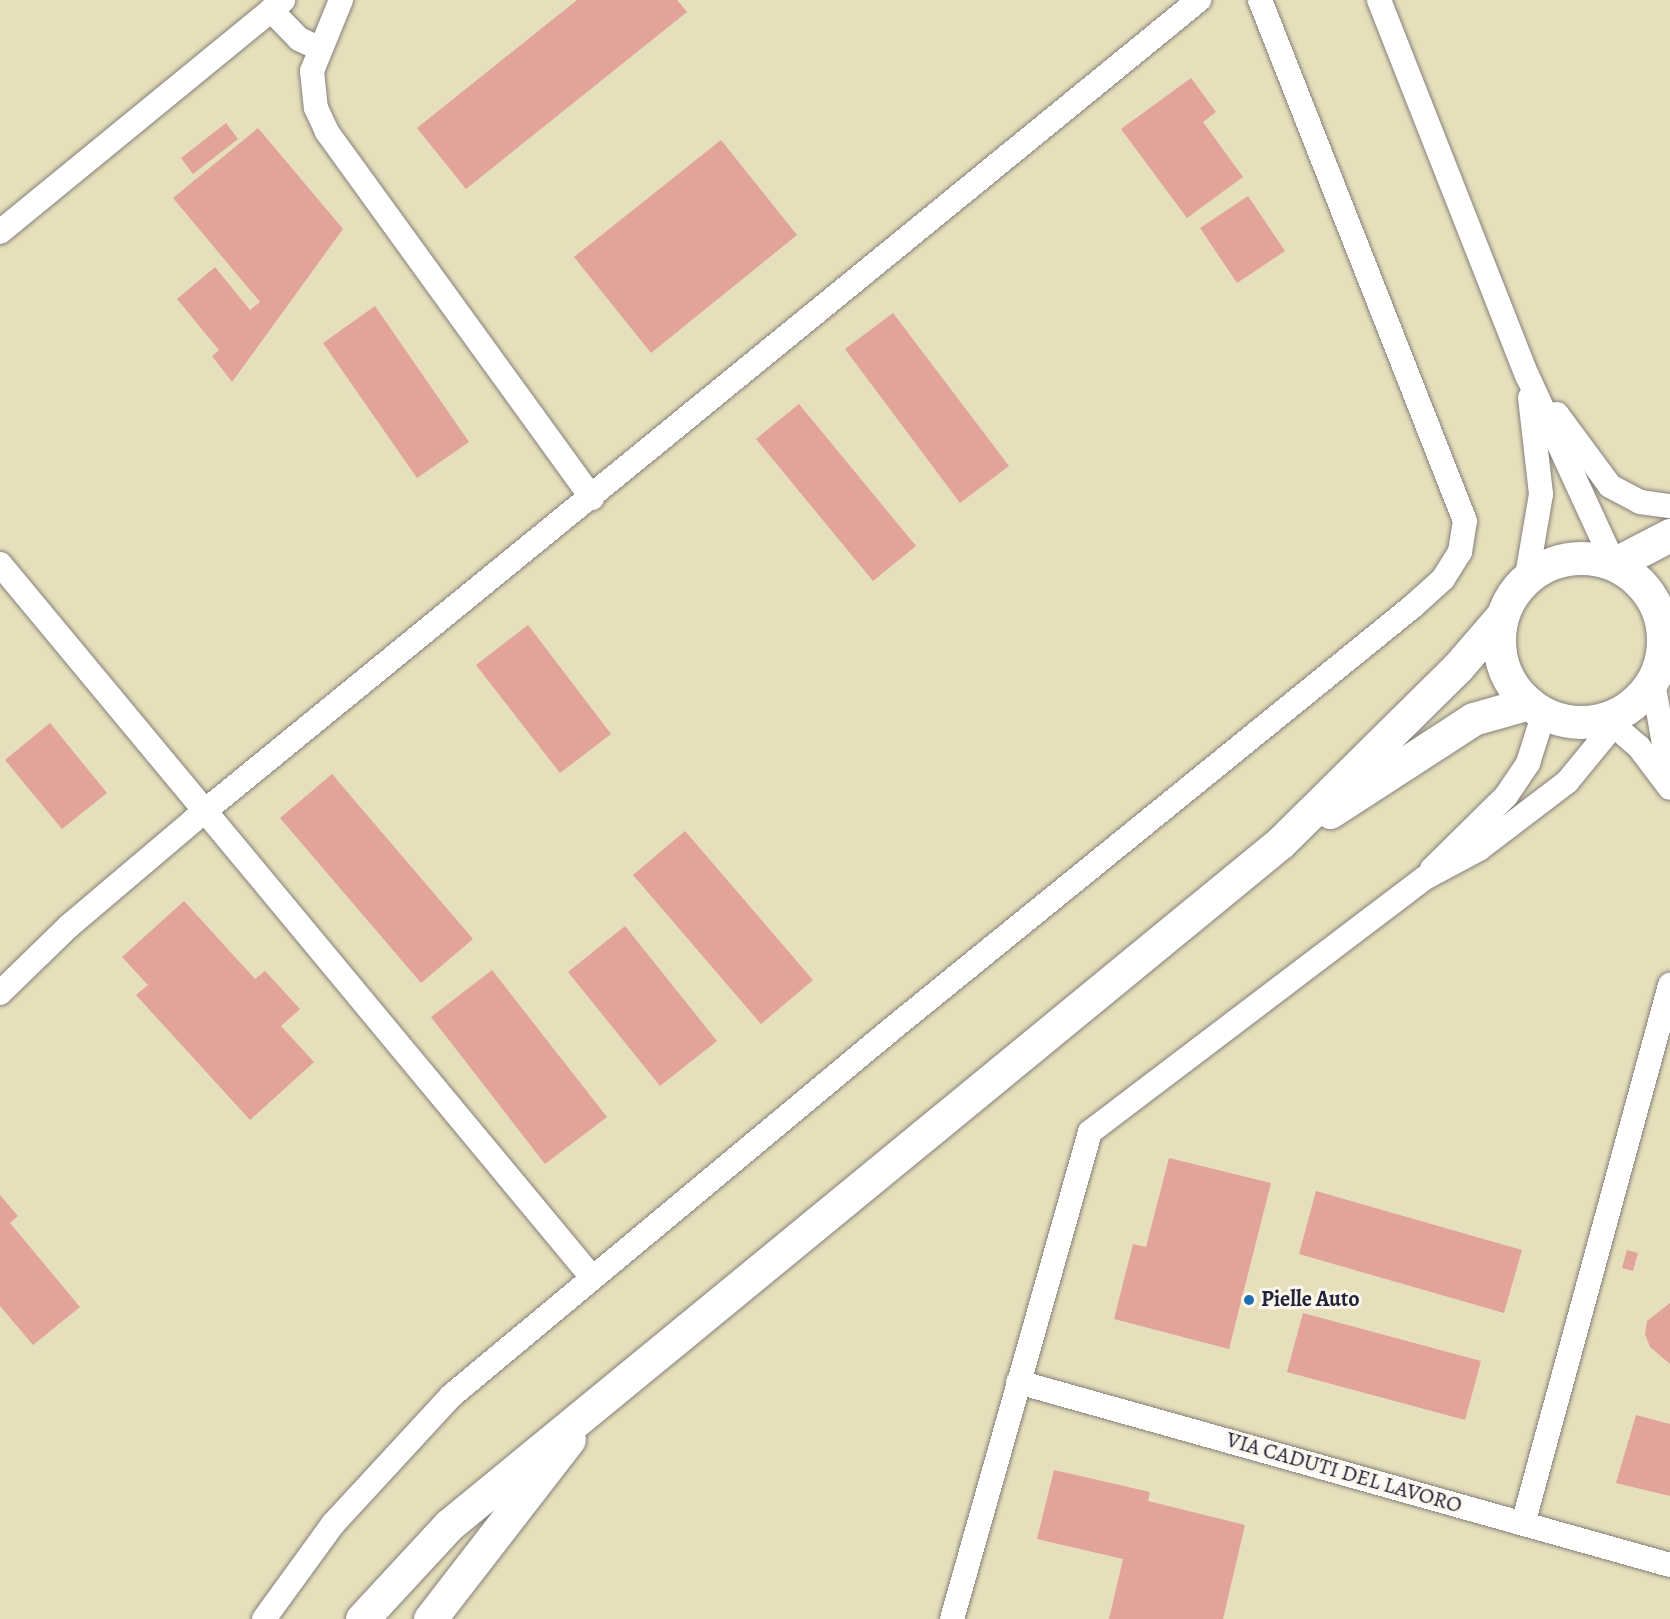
<!DOCTYPE html>
<html>
<head>
<meta charset="utf-8">
<style>
	body { margin:0 }
	#map { position:relative; width:1670px; height:1619px; overflow:hidden; background:#e6dfbb; font-family:Alegreya,serif }
	div>[style] { position:absolute }
	.building>* { inset:0; background:#e2a39b }
	.roads { filter:drop-shadow(0 0 2px #84807b) drop-shadow(0 0 2px #84807b) }
	.street>* { height:24px; margin:-12px; padding:0 12px; transform-origin:12px; border-radius:12px; background:#fff }
	.secondary>* { height:33px; margin:-16.5px; padding:0 16.5px; transform-origin:16.5px; border-radius:16.5px; background:#fff }
	.secondary>.ring { margin:-16.5px; padding:0; box-sizing:content-box; background:none; border:33px solid #fff; border-radius:50% }
	.dots>* { width:16px; height:16px; translate:-50% -50%; box-sizing:border-box; border:3px solid #fbf7ec; border-radius:50% }
	span { translate:-50% -50%; white-space:nowrap; text-align:center; line-height:1.15; -webkit-text-stroke:6px #fbf7ec; paint-order:stroke }
	.poi-label { font-size:22px; color:#22223b; font-weight:700 }
	.left { translate:0 -50%; text-align:left }
	.street-label { font-size:22px; color:#22223b }
</style>
</head>
<body>
<div id="map">
	<div class="building">
		<div style="clip-path:polygon(577px 0,677px 0,687px 12px,466px 189px,417px 128px)"></div>
		<div style="clip-path:polygon(1191px 78px,1216px 112px,1203px 122px,1243px 177px,1187px 218px,1121px 129px)"></div>
		<div style="clip-path:polygon(226px 123px,238px 139px,193px 174px,181px 158px)"></div>
		<div style="clip-path:polygon(258px 128px,343px 229px,232px 382px,212px 356px,219px 350px,177px 299px,215px 267px,250px 310px,260px 302px,173px 198px)"></div>
		<div style="clip-path:polygon(721px 140px,797px 235px,651px 353px,574px 257px)"></div>
		<div style="clip-path:polygon(1248px 196px,1285px 251px,1237px 283px,1200px 228px)"></div>
		<div style="clip-path:polygon(375px 306px,469px 442px,417px 478px,323px 343px)"></div>
		<div style="clip-path:polygon(893px 313px,1009px 466px,960px 503px,845px 349px)"></div>
		<div style="clip-path:polygon(799px 404px,916px 546px,873px 581px,756px 439px)"></div>
		<div style="clip-path:polygon(528px 625px,611px 734px,560px 773px,476px 665px)"></div>
		<div style="clip-path:polygon(50px 723px,107px 793px,62px 829px,5px 760px)"></div>
		<div style="clip-path:polygon(332px 774px,473px 939px,421px 983px,280px 818px)"></div>
		<div style="clip-path:polygon(685px 831px,813px 980px,761px 1024px,633px 875px)"></div>
		<div style="clip-path:polygon(184px 901px,255px 979px,265px 971px,300px 1009px,281px 1026px,314px 1062px,250px 1120px,136px 995px,148px 985px,122px 957px)"></div>
		<div style="clip-path:polygon(625px 926px,717px 1041px,660px 1086px,568px 972px)"></div>
		<div style="clip-path:polygon(492px 970px,607px 1117px,545px 1164px,431px 1017px)"></div>
		<div style="clip-path:polygon(1169px 1158px,1271px 1183px,1229px 1349px,1114px 1319px,1133px 1244px,1146px 1247px)"></div>
		<div style="clip-path:polygon(1316px 1191px,1522px 1250px,1504px 1313px,1299px 1254px)"></div>
		<div style="clip-path:polygon(0 1195px,18px 1216px,10px 1223px,80px 1307px,33px 1345px,0 1306px)"></div>
		<div style="clip-path:polygon(1627px 1250px,1638px 1253px,1633px 1271px,1622px 1268px)"></div>
		<div style="clip-path:polygon(1670px 1303px,1670px 1364px,1650px 1347px,1645px 1334px,1647px 1321px)"></div>
		<div style="clip-path:polygon(1303px 1313px,1481px 1361px,1465px 1420px,1287px 1372px)"></div>
		<div style="clip-path:polygon(1636px 1415px,1670px 1424px,1670px 1496px,1616px 1483px)"></div>
		<div style="clip-path:polygon(1054px 1470px,1150px 1492px,1148px 1501px,1245px 1525px,1223px 1619px,1109px 1619px,1123px 1559px,1037px 1539px)"></div>
	</div>
	<div class="roads">
		<div class="street">
			<div style="left:341px;top:0;width:77px;rotate:112.2deg"></div>
			<div style="left:312px;top:71px;width:37px;rotate:84deg"></div>
			<div style="left:316px;top:108px;width:26px;rotate:65deg"></div>
			<div style="left:327px;top:132px;width:452px;rotate:54.1deg"></div>
			<div style="left:1379px;top:0;width:403px;rotate:68.5deg"></div>
			<div style="left:1527px;top:375px;width:208px;rotate:65.3deg"></div>
			<div style="left:271px;top:10px;width:40px;rotate:46deg"></div>
			<div style="left:299px;top:39px;width:21px;rotate:25deg"></div>
			<div style="left:0;top:232px;width:366px;rotate:-39.3deg"></div>
			<div style="left:1557px;top:414px;width:89px;rotate:53.6deg"></div>
			<div style="left:1610px;top:486px;width:34px;rotate:28deg"></div>
			<div style="left:1640px;top:502px;width:30px;rotate:8deg"></div>
			<div style="left:0;top:564px;width:925px;rotate:50.31deg"></div>
			<div style="left:1527px;top:576px;width:83px;rotate:-80.3deg"></div>
			<div style="left:1541px;top:494px;width:97px;rotate:-96.5deg"></div>
			<div style="left:1664px;top:643px;width:6px"></div>
			<div style="left:1653px;top:682px;width:97px;rotate:80deg"></div>
			<div style="left:1595px;top:721px;width:23px;rotate:18deg"></div>
			<div style="left:1617px;top:728px;width:29px;rotate:41deg"></div>
			<div style="left:1639px;top:747px;width:51px;rotate:52.9deg"></div>
			<div style="left:1432px;top:869px;width:104px;rotate:-44.6deg"></div>
			<div style="left:1506px;top:796px;width:40px;rotate:-56deg"></div>
			<div style="left:1528px;top:763px;width:52px;rotate:-72.3deg"></div>
			<div style="left:0;top:993px;width:96px;rotate:-44.2deg"></div>
			<div style="left:69px;top:926px;width:165px;rotate:-40.3deg"></div>
			<div style="left:195px;top:819px;width:1296px;rotate:-39.21deg"></div>
			<div style="left:1018px;top:1382px;width:677px;rotate:15.68deg"></div>
			<div style="left:1523px;top:1524px;width:559px;rotate:-74.74deg"></div>
			<div style="left:264px;top:1619px;width:117px;rotate:-54deg"></div>
			<div style="left:333px;top:1524px;width:174px;rotate:-47.3deg"></div>
			<div style="left:451px;top:1396px;width:575px;rotate:-39.78deg"></div>
			<div style="left:893px;top:1028px;width:668px;rotate:-39.05deg"></div>
			<div style="left:1412px;top:607px;width:42px;rotate:-42.1deg"></div>
			<div style="left:1443px;top:579px;width:32px;rotate:-58deg"></div>
			<div style="left:1460px;top:552px;width:31px;rotate:-81deg"></div>
			<div style="left:1465px;top:521px;width:560px;rotate:-111.48deg"></div>
			<div style="left:952px;top:1619px;width:506px;rotate:-74.18deg"></div>
			<div style="left:1090px;top:1132px;width:420px;rotate:-37.2deg"></div>
			<div style="left:1425px;top:878px;width:61px;rotate:-28.2deg"></div>
			<div style="left:1479px;top:849px;width:111px;rotate:-37.3deg"></div>
			<div style="left:1567px;top:782px;width:94px;rotate:-50.6deg"></div>
		</div>
		<div class="secondary">
			<div class="ring" style="left:1499px;top:558px;width:131px;height:131px"></div>
			<div style="left:1614px;top:564px;width:63px;rotate:-27.4deg"></div>
			<div style="left:1330px;top:812px;width:171px;rotate:-33deg"></div>
			<div style="left:1473px;top:719px;width:58px;rotate:-15.9deg"></div>
			<div style="left:362px;top:1619px;width:128px;rotate:-47.2deg"></div>
			<div style="left:449px;top:1525px;width:1075px;rotate:-39.38deg"></div>
			<div style="left:1280px;top:843px;width:250px;rotate:-44.7deg"></div>
			<div style="left:1458px;top:667px;width:67px;rotate:-49.2deg"></div>
			<div style="left:430px;top:1619px;width:227px;rotate:-52.3deg"></div>
		</div>
	</div>
	<div class="dots">
		<div style="left:1249px;top:1300px;background:#1f6fb2"></div>
	</div>
	<div class="poi-label">
		<span class="left" style="left:1261px;top:1300px">Pielle Auto</span>
	</div>
	<div class="street-label">
		<span style="left:1344px;top:1473px;rotate:16deg">VIA CADUTI DEL LAVORO</span>
	</div>
</div>
</body>
</html>
